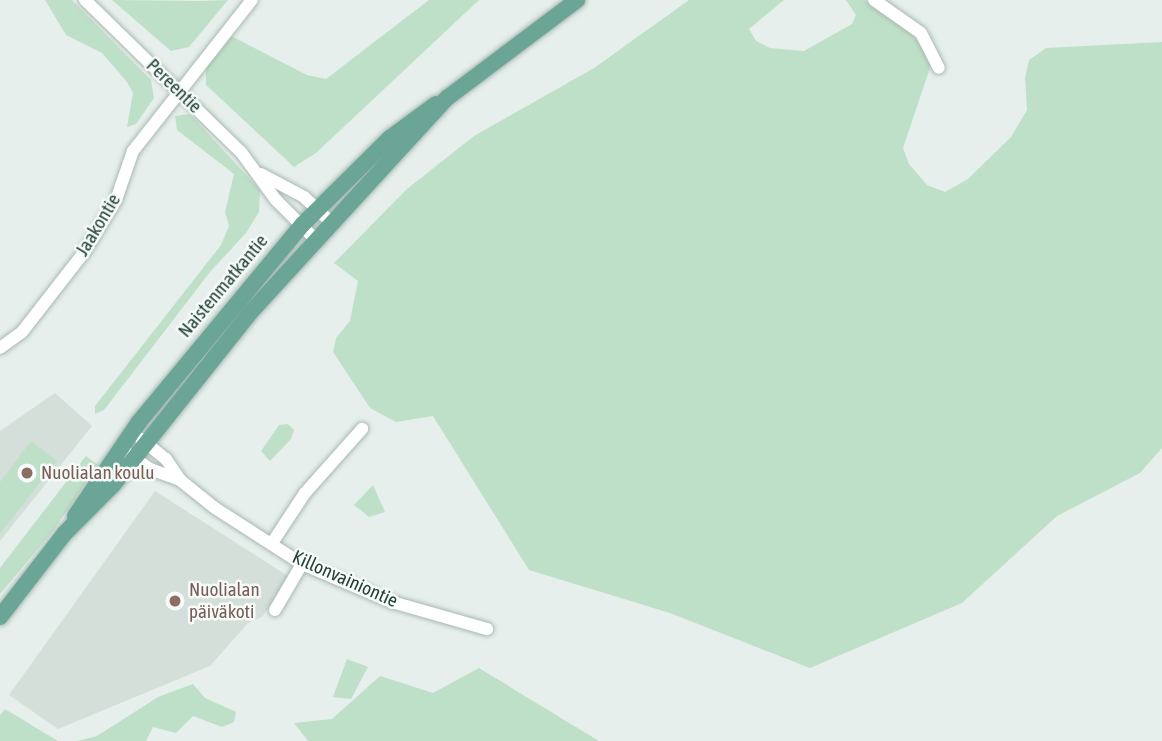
<!DOCTYPE html>
<html>
<head>
<meta charset="utf-8">
<style>
	body { margin:0 }
	#map { position:relative; width:1162px; height:741px; overflow:hidden; background:#e6efeb; font-family:"Asap Condensed",sans-serif }
	div>[style] { position:absolute }
	.built>* { inset:0; background:#d4dfda }
	.green>* { inset:0; background:#bfe0c8 }
	.roads { filter:drop-shadow(0 0 2px #a8b8b2) drop-shadow(0 0 2px #a8b8b2) }
	.minor>* { height:12px; margin:-6px; padding:0 6px; transform-origin:6px; border-radius:6px; background:#fff }
	.major>* { height:16px; margin:-8px; padding:0 8px; transform-origin:8px; border-radius:8px; background:#6aa596 }
	.dots>* { width:19px; height:19px; translate:-50% -50%; box-sizing:border-box; border:4px solid #f7fbf9; border-radius:50% }
	span { translate:-50% -50%; white-space:nowrap; text-align:center; line-height:1.15; -webkit-text-stroke:5px #f7fbf9; paint-order:stroke }
	.street-label { font-size:19px; color:#24423a }
	.education-label { font-size:19px; color:#785e54 }
	.left { translate:0 -50%; text-align:left }
</style>
</head>
<body>
<div id="map">
	<div class="built">
		<div style="clip-path:polygon(55px 393px,92px 426px,0 541px,0 431px)"></div>
		<div style="clip-path:polygon(155px 491px,288px 576px,285px 584px,262px 617px,248px 623px,210px 666px,58px 729px,9px 695px)"></div>
	</div>
	<div class="green">
		<div style="clip-path:polygon(45px 0,72px 0,151px 80px,154px 98px,136px 124px,127px 127px,133px 93px,127px 82px,102px 53px,66px 35px)"></div>
		<div style="clip-path:polygon(112px 0,202px 1px,228px 0,189px 47px,171px 51px)"></div>
		<div style="clip-path:polygon(429px 0,479px 0,316px 153px,294px 167px,206px 85px,206px 68px,231px 36px,307px 75px,326px 79px)"></div>
		<div style="clip-path:polygon(689px 0,784px 0,749px 29px,756px 41px,770px 48px,804px 51px,852px 24px,856px 15px,846px 0,865px 0,910px 31px,932px 62px,903px 148px,909px 164px,927px 185px,945px 192px,968px 179px,1011px 137px,1027px 110px,1025px 78px,1029px 60px,1046px 48px,1162px 42px,1162px 448px,1140px 473px,1057px 516px,962px 603px,810px 668px,670px 613px,529px 570px,433px 416px,396px 422px,370px 408px,333px 352px,336px 338px,350px 321px,358px 281px,334px 263px,407px 189px,474px 136px,594px 68px)"></div>
		<div style="clip-path:polygon(190px 114px,260px 190px,259px 212px,246px 233px,210px 272px,104px 410px,95px 414px,95px 406px,221px 245px,229px 226px,225px 212px,234px 174px,177px 130px,175px 116px)"></div>
		<div style="clip-path:polygon(288px 424px,294px 430px,291px 439px,270px 461px,261px 451px,279px 425px)"></div>
		<div style="clip-path:polygon(31px 441px,57px 461px,0 534px,0 482px)"></div>
		<div style="clip-path:polygon(86px 456px,98px 465px,53px 531px,0 594px,0 568px)"></div>
		<div style="clip-path:polygon(373px 485px,385px 512px,369px 517px,354px 505px)"></div>
		<div style="clip-path:polygon(347px 659px,368px 667px,351px 699px,333px 697px)"></div>
		<div style="clip-path:polygon(479px 668px,599px 741px,308px 741px,294px 723px,332px 719px,380px 676px,433px 693px)"></div>
		<div style="clip-path:polygon(193px 684px,205px 698px,236px 712px,234px 722px,222px 727px,193px 716px,176px 733px,153px 727px,146px 741px,77px 741px,97px 736px,158px 697px)"></div>
		<div style="clip-path:polygon(5px 709px,58px 741px,0 741px,0 715px)"></div>
	</div>
	<div class="roads">
		<div class="minor">
			<div style="left:85px;top:0;width:218px;rotate:44.3deg"></div>
			<div style="left:241px;top:152px;width:59px;rotate:53.9deg"></div>
			<div style="left:276px;top:200px;width:57px;rotate:45deg"></div>
			<div style="left:874px;top:0;width:57px;rotate:35.1deg"></div>
			<div style="left:921px;top:33px;width:39px;rotate:63deg"></div>
			<div style="left:261px;top:174px;width:49px;rotate:28.1deg"></div>
			<div style="left:304px;top:197px;width:38px;rotate:43deg"></div>
			<div style="left:0;top:348px;width:27px;rotate:-36deg"></div>
			<div style="left:22px;top:332px;width:103px;rotate:-52.1deg"></div>
			<div style="left:85px;top:251px;width:60px;rotate:-58.7deg"></div>
			<div style="left:116px;top:200px;width:52px;rotate:-70.9deg"></div>
			<div style="left:133px;top:151px;width:192px;rotate:-51.8deg"></div>
			<div style="left:141px;top:439px;width:32px;rotate:39deg"></div>
			<div style="left:166px;top:459px;width:25px;rotate:56deg"></div>
			<div style="left:180px;top:480px;width:45px;rotate:38.7deg"></div>
			<div style="left:215px;top:508px;width:103px;rotate:32.8deg"></div>
			<div style="left:302px;top:564px;width:98px;rotate:22.9deg"></div>
			<div style="left:392px;top:602px;width:99px;rotate:15.9deg"></div>
			<div style="left:120px;top:448px;width:37px;rotate:35deg"></div>
			<div style="left:150px;top:469px;width:32px;rotate:20deg"></div>
			<div style="left:272px;top:543px;width:60px;rotate:-56.6deg"></div>
			<div style="left:305px;top:493px;width:86px;rotate:-48.3deg"></div>
			<div style="left:275px;top:610px;width:53px;rotate:-59.6deg"></div>
		</div>
		<div class="major">
			<div style="left:75px;top:516px;width:114px;rotate:-55.8deg"></div>
			<div style="left:139px;top:422px;width:256px;rotate:-50.4deg"></div>
			<div style="left:302px;top:225px;width:124px;rotate:-44.7deg"></div>
			<div style="left:390px;top:138px;width:57px;rotate:-36.5deg"></div>
			<div style="left:0;top:617px;width:106px;rotate:-52.3deg"></div>
			<div style="left:65px;top:533px;width:68px;rotate:-45deg"></div>
			<div style="left:113px;top:485px;width:217px;rotate:-51.5deg"></div>
			<div style="left:248px;top:315px;width:294px;rotate:-47.5deg"></div>
			<div style="left:447px;top:98px;width:163px;rotate:-37deg"></div>
		</div>
	</div>
	<div class="dots">
		<div style="left:27px;top:473px;background:#8d6e63"></div>
		<div style="left:175px;top:601px;background:#8d6e63"></div>
	</div>
	<div class="street-label">
		<span style="left:174px;top:86px;rotate:44deg">Pereentie</span>
		<span style="left:98px;top:225px;rotate:-59deg">Jaakontie</span>
		<span style="left:223px;top:286px;rotate:-50deg">Naistenmatkantie</span>
		<span style="left:345px;top:579px;rotate:24deg">Killonvainiontie</span>
	</div>
	<div class="education-label">
		<span class="left" style="left:41px;top:473px">Nuolialan koulu</span>
		<span class="left" style="left:189px;top:601px">Nuolialan<br>päiväkoti</span>
	</div>
</div>
</body>
</html>
